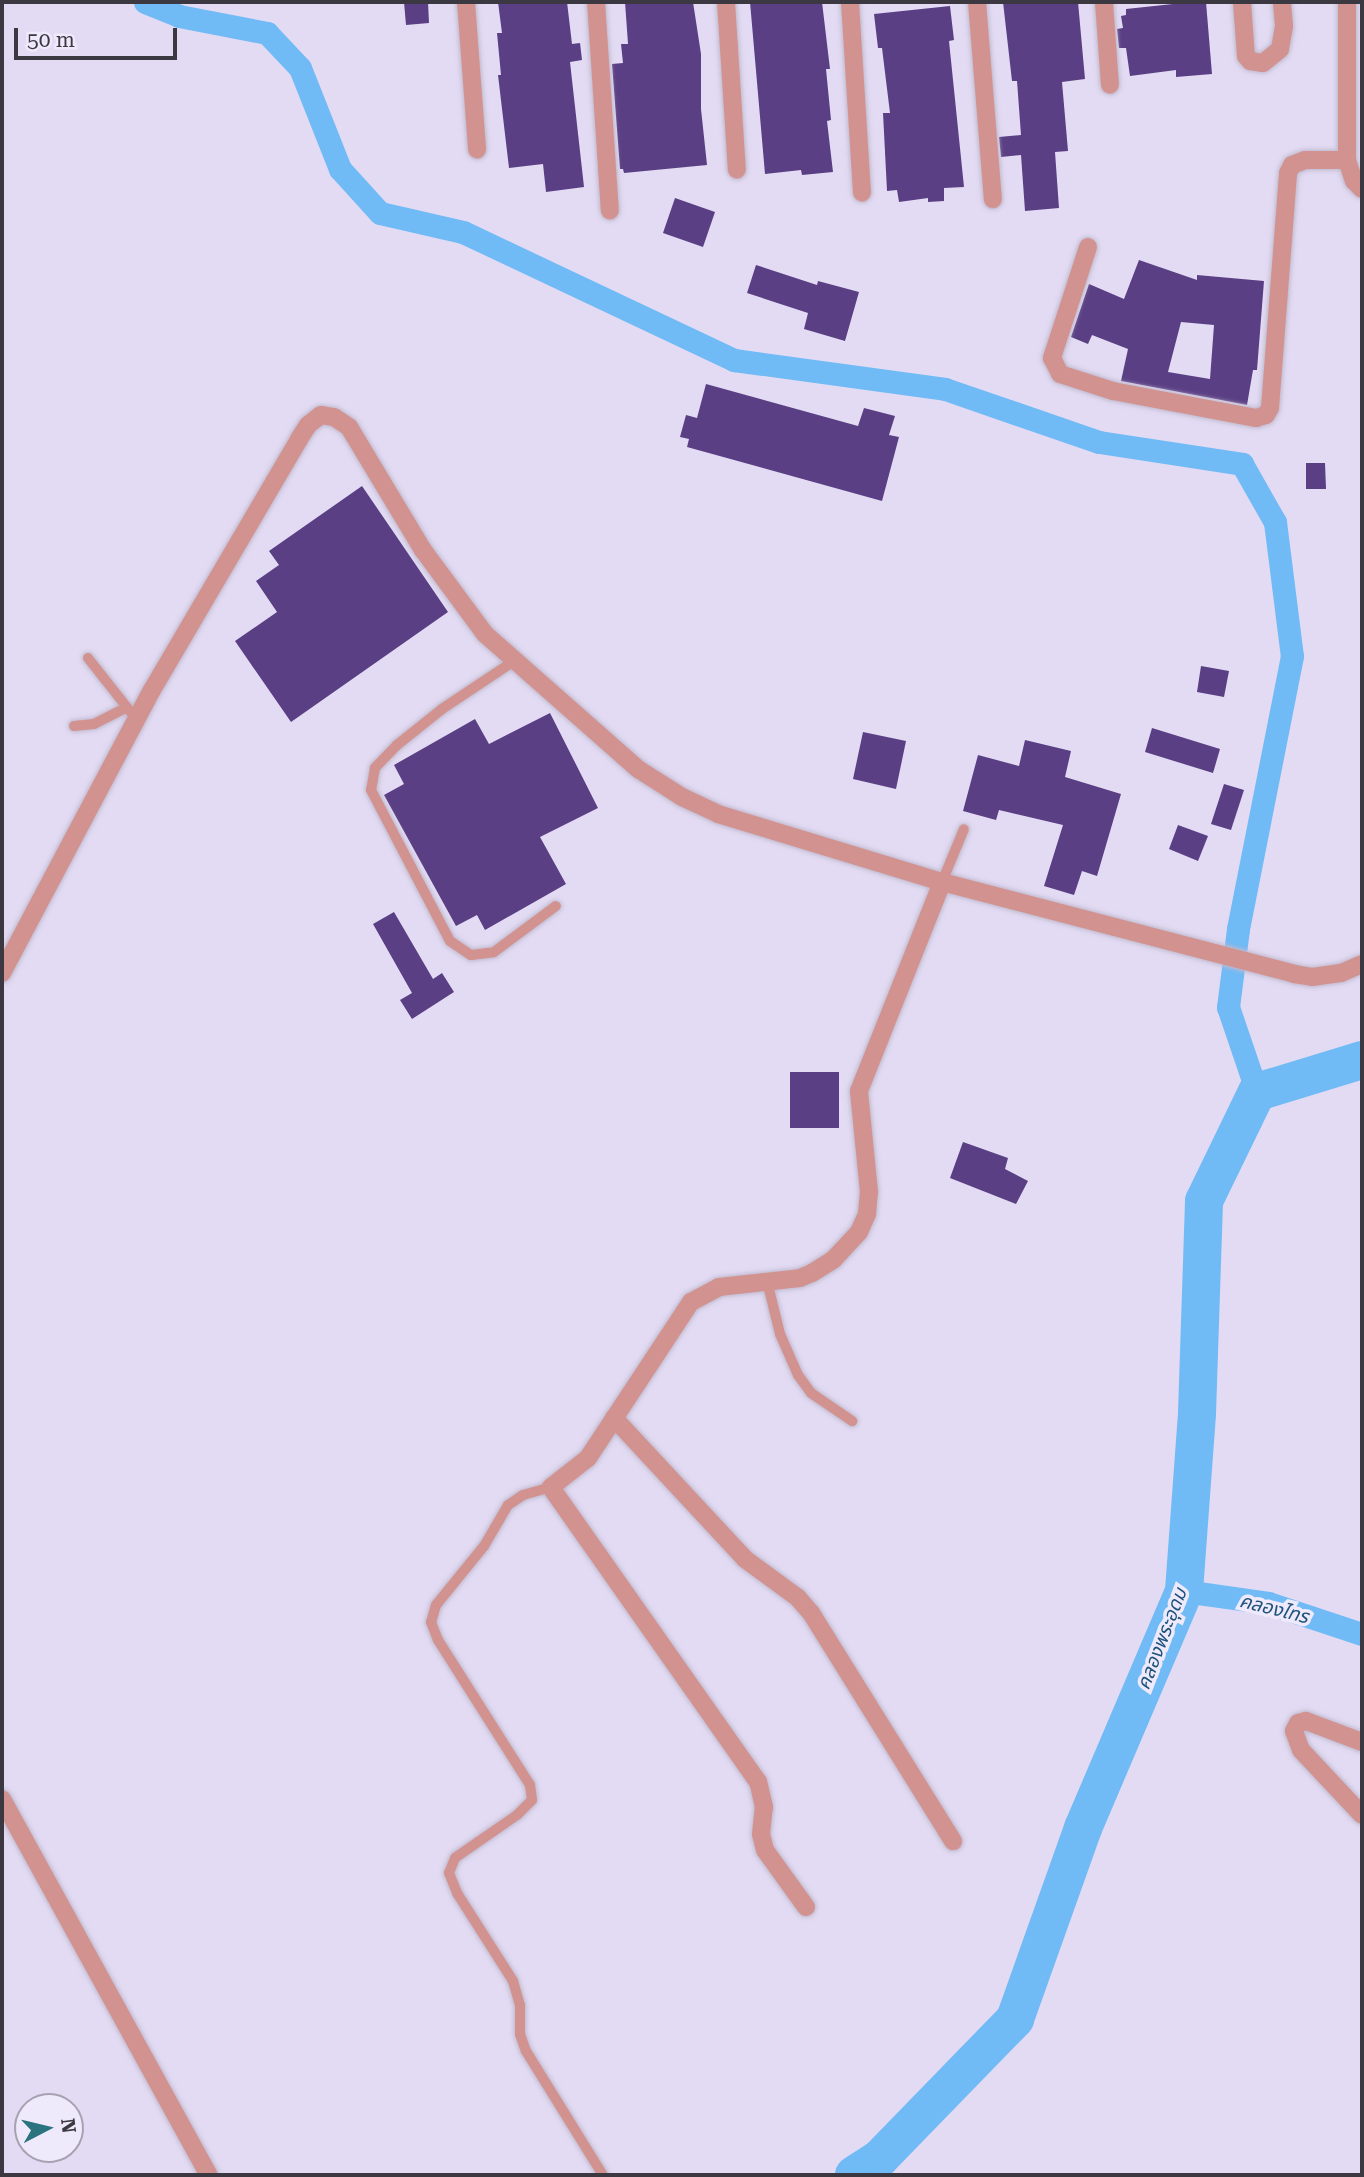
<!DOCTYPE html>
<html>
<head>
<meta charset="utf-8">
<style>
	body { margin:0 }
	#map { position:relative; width:1364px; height:2177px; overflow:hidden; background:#e2dbf3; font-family:"Roboto Serif","Noto Sans Thai",serif }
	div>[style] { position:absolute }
	.canal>* { height:23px; margin:-11.5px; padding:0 11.5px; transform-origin:11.5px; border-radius:11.5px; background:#70baf5 }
	.river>* { height:38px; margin:-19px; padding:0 19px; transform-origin:19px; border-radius:19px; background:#70baf5 }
	.building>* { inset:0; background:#5a3f84 }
	.roads { filter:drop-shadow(0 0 2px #c1bacf) drop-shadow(0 0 2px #c1bacf) }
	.lane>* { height:10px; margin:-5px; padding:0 5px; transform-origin:5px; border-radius:5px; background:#d29390 }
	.street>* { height:18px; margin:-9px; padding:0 9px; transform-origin:9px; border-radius:9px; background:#d29390 }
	span { translate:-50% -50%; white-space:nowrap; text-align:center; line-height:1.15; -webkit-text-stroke:7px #efe9fc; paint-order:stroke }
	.water-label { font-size:19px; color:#1d537a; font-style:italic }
	.frame { position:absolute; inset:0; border:4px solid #3b3841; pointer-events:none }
	.north { position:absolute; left:14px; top:2093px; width:70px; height:70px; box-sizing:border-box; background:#efe9fc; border:2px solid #a7a2b1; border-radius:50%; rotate:83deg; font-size:19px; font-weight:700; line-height:28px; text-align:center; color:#3b3841 }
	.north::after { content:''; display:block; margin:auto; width:24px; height:32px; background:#2b737e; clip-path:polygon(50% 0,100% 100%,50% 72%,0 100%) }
	.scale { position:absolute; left:14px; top:28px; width:163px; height:32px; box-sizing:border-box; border:4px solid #3b3841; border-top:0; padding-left:9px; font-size:21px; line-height:24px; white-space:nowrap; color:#3b3841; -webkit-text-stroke:5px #efe9fc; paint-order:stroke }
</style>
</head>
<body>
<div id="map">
	<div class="canal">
		<div style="left:145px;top:2px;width:37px;rotate:22deg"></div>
		<div style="left:179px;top:16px;width:90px;rotate:10.9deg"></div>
		<div style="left:267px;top:33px;width:48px;rotate:46.7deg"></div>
		<div style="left:300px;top:68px;width:109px;rotate:68.4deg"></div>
		<div style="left:340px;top:169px;width:59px;rotate:47.7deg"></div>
		<div style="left:380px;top:213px;width:85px;rotate:12.9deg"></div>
		<div style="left:463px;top:232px;width:300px;rotate:25.3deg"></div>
		<div style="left:734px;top:360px;width:213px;rotate:7.8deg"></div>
		<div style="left:945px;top:389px;width:163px;rotate:19deg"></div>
		<div style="left:1099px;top:442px;width:145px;rotate:8.7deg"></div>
		<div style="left:1242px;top:464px;width:67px;rotate:60.4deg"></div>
		<div style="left:1275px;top:522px;width:135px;rotate:82.8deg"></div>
		<div style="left:1292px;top:656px;width:278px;rotate:101.2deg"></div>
		<div style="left:1238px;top:929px;width:79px;rotate:97.3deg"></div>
		<div style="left:1228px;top:1007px;width:90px;rotate:71.2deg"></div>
		<div style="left:1184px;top:1591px;width:85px;rotate:8.1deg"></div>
		<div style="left:1268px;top:1603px;width:99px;rotate:18.3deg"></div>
	</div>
	<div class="river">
		<div style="left:854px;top:2175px;width:31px;rotate:-33deg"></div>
		<div style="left:880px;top:2158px;width:194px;rotate:-45.8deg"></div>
		<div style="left:1015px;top:2019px;width:203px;rotate:-70.4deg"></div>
		<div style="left:1083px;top:1828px;width:258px;rotate:-66.9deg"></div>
		<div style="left:1184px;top:1591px;width:178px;rotate:-85.8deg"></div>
		<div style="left:1197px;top:1413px;width:212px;rotate:-88.1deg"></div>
		<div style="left:1204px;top:1201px;width:121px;rotate:-64.1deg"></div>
		<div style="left:1257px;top:1092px;width:110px;rotate:-16.9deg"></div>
	</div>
	<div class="building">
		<div style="clip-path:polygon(404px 2px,428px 2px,429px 23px,406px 25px)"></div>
		<div style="clip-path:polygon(498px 2px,567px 2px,572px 44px,580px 43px,582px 60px,570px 62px,584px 187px,546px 192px,543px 164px,509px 168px,498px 75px,501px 75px,497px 33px,502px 33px)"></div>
		<div style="clip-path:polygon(625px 2px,693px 2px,701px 54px,701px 109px,707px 165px,624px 173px,623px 169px,620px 169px,612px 64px,623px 63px,621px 44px,628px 44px)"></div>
		<div style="clip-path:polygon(750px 2px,822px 2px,830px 69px,826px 69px,831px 120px,827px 121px,833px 172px,802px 175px,801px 170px,765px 174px)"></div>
		<div style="clip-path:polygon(1003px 2px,1078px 2px,1085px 79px,1062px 82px,1068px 151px,1055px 152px,1059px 208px,1025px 211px,1021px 155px,1001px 157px,999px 137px,1021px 135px,1017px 81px,1012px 81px)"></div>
		<div style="clip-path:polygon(1173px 2px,1206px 2px,1212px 74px,1176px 77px,1176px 70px,1130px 76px,1126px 48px,1119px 48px,1117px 29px,1123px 28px,1121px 16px,1126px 15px,1126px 9px,1173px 4px)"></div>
		<div style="clip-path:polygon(950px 6px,954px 40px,949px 41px,964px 187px,944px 188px,944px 201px,928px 202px,928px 198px,899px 202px,897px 190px,887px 191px,883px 113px,890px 113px,882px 48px,878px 48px,874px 14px)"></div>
		<div style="clip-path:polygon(675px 198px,715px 212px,703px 247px,663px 233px)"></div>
		<div style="clip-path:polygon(evenodd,1139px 260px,1197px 280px,1197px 275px,1264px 281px,1257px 370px,1253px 370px,1247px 405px,1121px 381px,1128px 349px,1092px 335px,1088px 344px,1071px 337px,1089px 284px,1124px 299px,1139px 260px,1181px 322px,1214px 325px,1210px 379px,1168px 372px,1181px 322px)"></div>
		<div style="clip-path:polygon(756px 265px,817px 285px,818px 281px,859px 292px,845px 341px,804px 329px,808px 313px,747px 293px)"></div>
		<div style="clip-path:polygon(706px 384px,858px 426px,864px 408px,895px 416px,889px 435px,899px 437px,882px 501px,687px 447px,689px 439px,680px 437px,686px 415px,697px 418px)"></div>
		<div style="clip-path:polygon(1306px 463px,1325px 463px,1326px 489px,1306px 489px)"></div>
		<div style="clip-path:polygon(362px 486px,448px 612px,291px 722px,235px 641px,277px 612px,256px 581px,279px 565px,269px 551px)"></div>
		<div style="clip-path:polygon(1201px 666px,1229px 671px,1224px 697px,1197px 692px)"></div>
		<div style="clip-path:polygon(550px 713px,598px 808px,540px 837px,566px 884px,485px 930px,477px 915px,456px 926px,384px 795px,404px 784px,394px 765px,475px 719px,489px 744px)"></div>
		<div style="clip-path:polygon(1152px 728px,1220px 749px,1213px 773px,1145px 752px)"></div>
		<div style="clip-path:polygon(863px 732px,906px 741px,896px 789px,853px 779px)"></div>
		<div style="clip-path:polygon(1025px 740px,1071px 751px,1065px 777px,1121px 794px,1097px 876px,1082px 871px,1074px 895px,1044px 886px,1063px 825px,999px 810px,996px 820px,963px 811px,978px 755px,1019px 766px)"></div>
		<div style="clip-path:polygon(1224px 784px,1244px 790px,1231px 830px,1211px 824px)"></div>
		<div style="clip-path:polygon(1178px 825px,1208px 836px,1198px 861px,1169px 849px)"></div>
		<div style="clip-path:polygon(394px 912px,433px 979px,442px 973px,454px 992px,412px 1019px,400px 1000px,412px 993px,373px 924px)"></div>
		<div style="clip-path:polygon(790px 1072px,839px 1072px,839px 1128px,790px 1128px)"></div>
		<div style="clip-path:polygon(963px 1142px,1008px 1158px,1005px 1169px,1028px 1181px,1016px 1204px,950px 1178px)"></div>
	</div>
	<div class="roads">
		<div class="lane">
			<div style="left:88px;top:658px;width:79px;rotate:51.7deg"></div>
			<div style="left:514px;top:661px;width:87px;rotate:146.3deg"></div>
			<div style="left:442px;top:709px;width:58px;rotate:141.3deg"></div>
			<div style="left:397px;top:745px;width:32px;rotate:134deg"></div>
			<div style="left:375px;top:768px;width:22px;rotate:100deg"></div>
			<div style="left:371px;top:790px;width:170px;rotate:62.4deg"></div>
			<div style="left:450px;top:941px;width:25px;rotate:34deg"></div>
			<div style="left:471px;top:955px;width:23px;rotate:-7deg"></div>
			<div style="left:494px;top:952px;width:77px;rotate:-36.6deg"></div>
			<div style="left:74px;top:726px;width:20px;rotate:-6deg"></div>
			<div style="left:94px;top:724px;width:37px;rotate:-27deg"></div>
			<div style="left:942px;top:882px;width:57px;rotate:-67.5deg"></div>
			<div style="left:767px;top:1281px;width:55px;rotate:76.2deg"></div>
			<div style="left:780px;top:1334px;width:45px;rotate:66.3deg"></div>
			<div style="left:798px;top:1375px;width:22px;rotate:54deg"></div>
			<div style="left:811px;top:1393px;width:50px;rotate:34.3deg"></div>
			<div style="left:551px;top:1487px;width:29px;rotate:164deg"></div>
			<div style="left:523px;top:1495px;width:18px;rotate:146deg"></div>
			<div style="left:508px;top:1505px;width:48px;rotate:120.3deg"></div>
			<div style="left:484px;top:1546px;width:76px;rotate:129.1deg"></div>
			<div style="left:436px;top:1605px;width:18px;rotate:106deg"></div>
			<div style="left:431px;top:1622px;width:19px;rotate:69deg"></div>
			<div style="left:438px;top:1640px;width:172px;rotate:57.6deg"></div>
			<div style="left:530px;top:1785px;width:15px;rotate:82deg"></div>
			<div style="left:532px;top:1800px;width:21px;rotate:135deg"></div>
			<div style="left:517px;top:1815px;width:75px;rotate:145.3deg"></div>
			<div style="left:455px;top:1858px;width:16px;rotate:112deg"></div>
			<div style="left:449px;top:1873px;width:22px;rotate:68deg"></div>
			<div style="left:457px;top:1893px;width:104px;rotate:57.5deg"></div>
			<div style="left:513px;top:1981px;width:25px;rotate:74deg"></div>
			<div style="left:520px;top:2005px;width:29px;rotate:90deg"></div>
			<div style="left:520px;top:2034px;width:18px;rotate:71deg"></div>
			<div style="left:526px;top:2051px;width:146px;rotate:58.2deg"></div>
		</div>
		<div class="street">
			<div style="left:466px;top:2px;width:148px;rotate:85.7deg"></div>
			<div style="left:596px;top:2px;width:209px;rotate:86.2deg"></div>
			<div style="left:726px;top:2px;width:168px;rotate:86.3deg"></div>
			<div style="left:850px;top:2px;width:191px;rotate:86.4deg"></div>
			<div style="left:977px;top:2px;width:198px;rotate:85.4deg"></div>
			<div style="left:1104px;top:2px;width:83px;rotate:85.9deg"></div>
			<div style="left:1242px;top:2px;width:54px;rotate:85.8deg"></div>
			<div style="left:1246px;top:56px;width:6px;rotate:51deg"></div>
			<div style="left:1250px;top:61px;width:13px;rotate:9deg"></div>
			<div style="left:1263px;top:63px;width:22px;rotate:-39deg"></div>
			<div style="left:1280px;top:49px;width:23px;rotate:-80deg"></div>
			<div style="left:1284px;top:26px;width:24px;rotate:-95deg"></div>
			<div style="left:1347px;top:2px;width:158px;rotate:90deg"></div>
			<div style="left:1347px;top:160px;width:22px;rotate:72deg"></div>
			<div style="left:1354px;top:181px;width:11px;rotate:45deg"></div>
			<div style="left:1088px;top:247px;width:117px;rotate:108deg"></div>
			<div style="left:1052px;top:358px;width:18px;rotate:63deg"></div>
			<div style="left:1060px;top:374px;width:56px;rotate:17.8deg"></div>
			<div style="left:1113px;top:391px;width:146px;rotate:10.7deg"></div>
			<div style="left:1256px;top:418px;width:10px;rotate:-17deg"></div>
			<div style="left:1266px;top:415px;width:8px;rotate:-60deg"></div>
			<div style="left:1270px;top:408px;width:236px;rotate:-85.6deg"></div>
			<div style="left:1288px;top:173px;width:9px;rotate:-63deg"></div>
			<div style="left:1292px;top:165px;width:14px;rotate:-21deg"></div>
			<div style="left:1305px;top:160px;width:42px"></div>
			<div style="left:2px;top:973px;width:320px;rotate:-62.1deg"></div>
			<div style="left:152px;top:690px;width:291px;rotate:-59.6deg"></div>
			<div style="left:299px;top:439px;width:17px;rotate:-57deg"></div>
			<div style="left:308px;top:425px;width:16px;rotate:-38deg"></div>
			<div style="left:321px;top:415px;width:13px;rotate:9deg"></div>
			<div style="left:334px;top:417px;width:18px;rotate:34deg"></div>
			<div style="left:349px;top:427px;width:144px;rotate:59deg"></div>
			<div style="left:423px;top:550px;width:104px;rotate:53.6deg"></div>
			<div style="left:485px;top:634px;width:204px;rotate:41.4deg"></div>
			<div style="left:638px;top:769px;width:52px;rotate:32.5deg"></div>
			<div style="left:682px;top:797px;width:40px;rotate:25deg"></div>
			<div style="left:718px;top:814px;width:234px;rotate:16.9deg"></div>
			<div style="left:942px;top:882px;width:364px;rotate:14.6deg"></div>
			<div style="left:1294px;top:974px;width:18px;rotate:9deg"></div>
			<div style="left:1312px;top:977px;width:29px;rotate:-8deg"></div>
			<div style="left:1341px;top:973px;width:23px;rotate:-23deg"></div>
			<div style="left:614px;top:1418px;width:192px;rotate:47.1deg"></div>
			<div style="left:745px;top:1559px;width:66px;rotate:36.3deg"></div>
			<div style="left:798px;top:1598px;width:20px;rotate:49deg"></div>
			<div style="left:811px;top:1613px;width:269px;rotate:58.1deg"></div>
			<div style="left:1362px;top:1742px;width:60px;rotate:-159.4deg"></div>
			<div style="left:1306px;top:1721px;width:8px;rotate:166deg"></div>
			<div style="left:1298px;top:1723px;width:9px;rotate:117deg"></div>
			<div style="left:1294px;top:1731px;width:20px;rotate:70deg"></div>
			<div style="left:1301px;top:1750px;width:89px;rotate:46.8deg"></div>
			<div style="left:2px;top:1799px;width:429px;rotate:61.2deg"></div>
			<div style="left:806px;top:1907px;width:70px;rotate:-125.7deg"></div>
			<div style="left:765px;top:1850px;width:16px;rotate:-104deg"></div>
			<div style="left:761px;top:1834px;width:27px;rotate:-84deg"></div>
			<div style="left:764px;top:1807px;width:26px;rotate:-103deg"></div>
			<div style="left:758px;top:1782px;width:360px;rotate:-125.1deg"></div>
			<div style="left:551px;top:1487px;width:47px;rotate:-38.1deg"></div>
			<div style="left:588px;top:1458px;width:187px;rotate:-56.6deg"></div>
			<div style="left:691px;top:1302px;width:32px;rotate:-28deg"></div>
			<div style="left:719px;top:1287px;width:81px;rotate:-6.3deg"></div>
			<div style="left:800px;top:1278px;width:13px;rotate:-23deg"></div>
			<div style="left:812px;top:1273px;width:25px;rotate:-32deg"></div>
			<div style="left:833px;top:1260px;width:38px;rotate:-47deg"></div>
			<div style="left:859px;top:1232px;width:20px;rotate:-66deg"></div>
			<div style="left:867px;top:1214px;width:22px;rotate:-85deg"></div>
			<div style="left:869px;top:1192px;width:101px;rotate:-95.7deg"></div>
			<div style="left:859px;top:1091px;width:225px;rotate:-68.3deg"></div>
		</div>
	</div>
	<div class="water-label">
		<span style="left:1274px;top:1609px;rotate:14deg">คลองไทร</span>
		<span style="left:1162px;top:1639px;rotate:-69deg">คลองพระอุดม</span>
	</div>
	<div class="frame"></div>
	<div class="north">N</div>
	<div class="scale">50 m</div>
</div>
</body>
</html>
